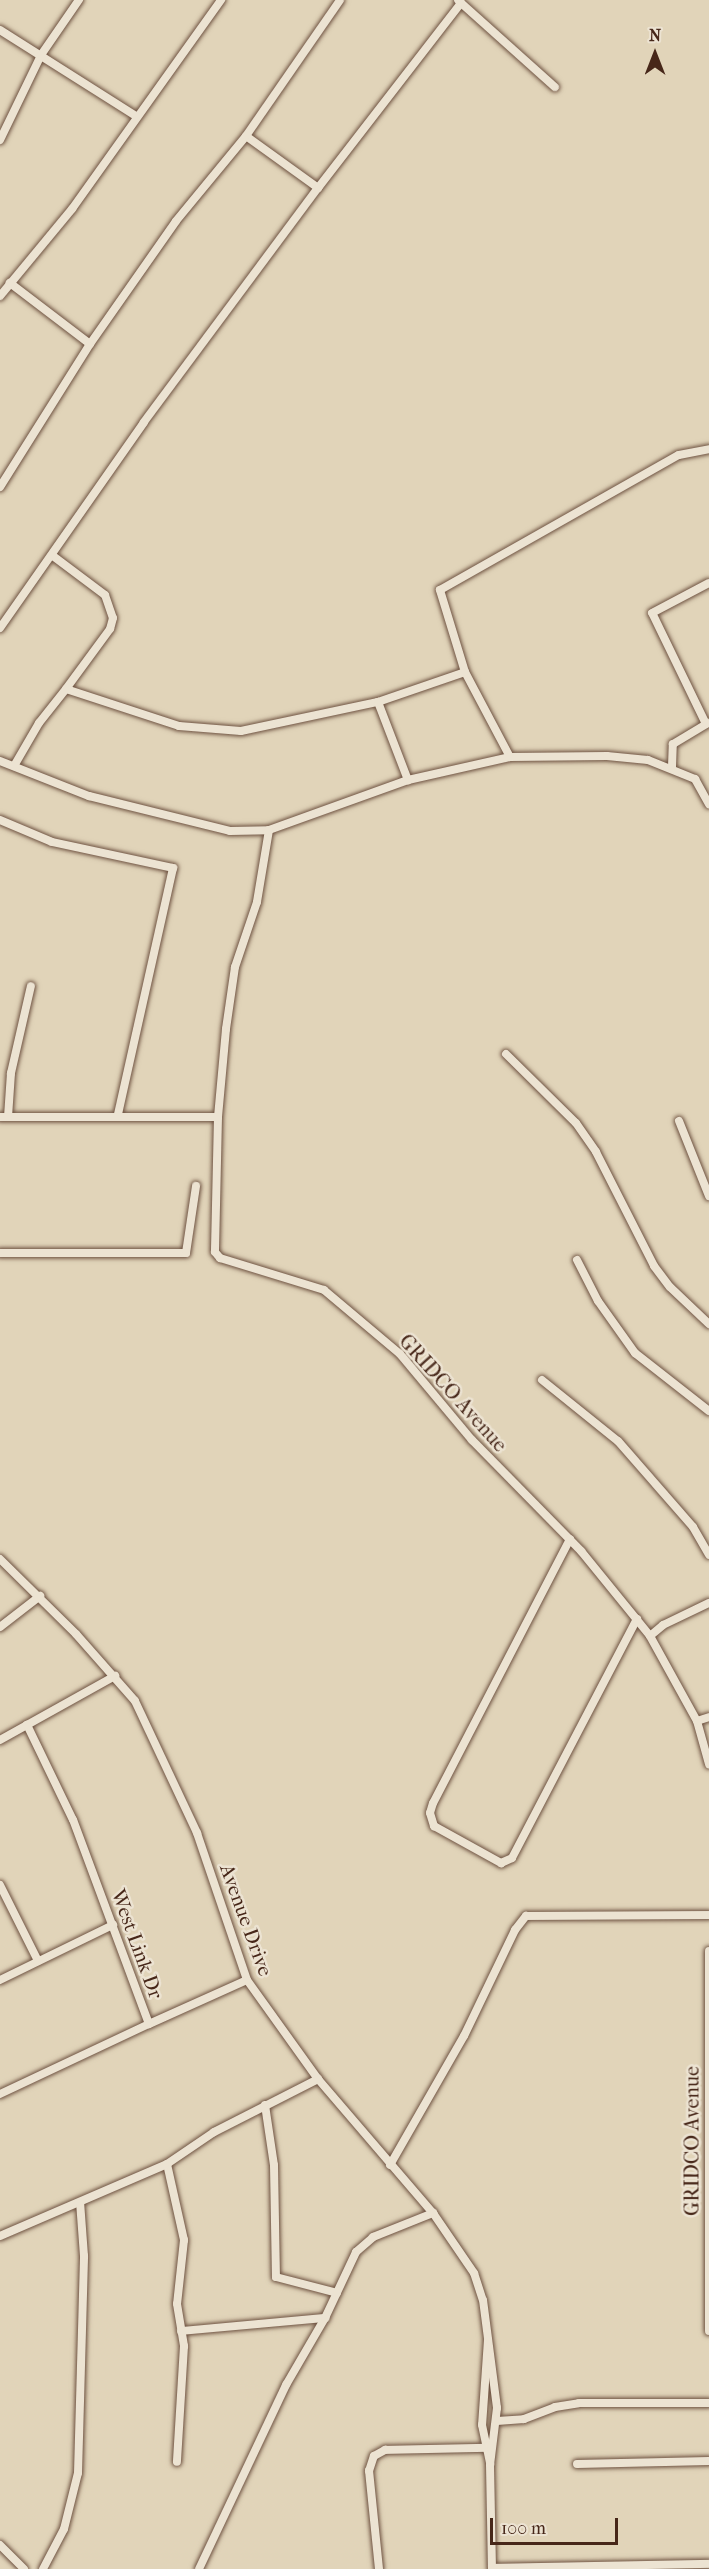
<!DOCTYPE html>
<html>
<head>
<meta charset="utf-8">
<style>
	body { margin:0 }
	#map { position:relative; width:709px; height:2569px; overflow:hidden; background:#e1d4b9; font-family:"IM FELL French Canon",serif }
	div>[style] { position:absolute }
	.roads { filter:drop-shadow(0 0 2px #6e5241) drop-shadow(0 0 2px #6e5241) }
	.street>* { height:8px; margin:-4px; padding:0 4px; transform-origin:4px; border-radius:4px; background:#ece3d2 }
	span { translate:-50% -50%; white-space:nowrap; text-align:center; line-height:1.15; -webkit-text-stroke:5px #ece3d2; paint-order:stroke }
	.street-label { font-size:20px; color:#472719 }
	.north { position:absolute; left:625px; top:24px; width:60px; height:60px; -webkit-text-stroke:4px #ece3d2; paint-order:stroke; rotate:0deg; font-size:16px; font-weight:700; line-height:24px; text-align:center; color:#472719 }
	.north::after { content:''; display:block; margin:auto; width:21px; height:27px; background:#472719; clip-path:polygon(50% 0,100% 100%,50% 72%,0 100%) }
	.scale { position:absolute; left:490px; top:2518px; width:128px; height:27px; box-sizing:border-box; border:3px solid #472719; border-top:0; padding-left:8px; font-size:18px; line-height:21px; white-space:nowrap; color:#472719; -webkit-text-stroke:4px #ece3d2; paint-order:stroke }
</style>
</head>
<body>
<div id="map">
	<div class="roads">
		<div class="street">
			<div style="left:461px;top:3px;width:126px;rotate:41.8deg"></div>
			<div style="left:0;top:30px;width:161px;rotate:32.3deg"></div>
			<div style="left:246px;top:136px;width:89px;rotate:35.8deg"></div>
			<div style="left:318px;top:188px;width:234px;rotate:-52.3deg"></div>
			<div style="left:461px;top:3px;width:4px;rotate:-135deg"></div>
			<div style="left:0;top:140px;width:94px;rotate:-64.2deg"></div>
			<div style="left:41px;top:55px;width:67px;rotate:-55.4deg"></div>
			<div style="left:0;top:296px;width:113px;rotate:-50.4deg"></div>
			<div style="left:72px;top:209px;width:257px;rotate:-54.5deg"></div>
			<div style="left:90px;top:344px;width:150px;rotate:-55deg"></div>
			<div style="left:176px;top:221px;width:110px;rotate:-50.5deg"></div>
			<div style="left:246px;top:136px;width:165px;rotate:-55.3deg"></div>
			<div style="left:0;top:487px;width:169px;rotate:-57.8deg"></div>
			<div style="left:90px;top:344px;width:101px;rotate:-142.7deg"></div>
			<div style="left:53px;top:556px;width:65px;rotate:36.9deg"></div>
			<div style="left:105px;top:595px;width:24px;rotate:71deg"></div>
			<div style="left:113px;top:618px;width:11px;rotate:105deg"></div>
			<div style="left:110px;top:629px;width:74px;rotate:126.3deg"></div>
			<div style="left:0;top:628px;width:251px;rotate:-55deg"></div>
			<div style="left:144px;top:422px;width:292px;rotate:-53.4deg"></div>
			<div style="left:378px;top:702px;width:84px;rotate:69deg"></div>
			<div style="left:706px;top:724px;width:123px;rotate:-115.9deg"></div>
			<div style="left:652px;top:613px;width:64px;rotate:-27.8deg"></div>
			<div style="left:510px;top:757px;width:96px;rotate:-117.9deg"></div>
			<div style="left:465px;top:672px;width:86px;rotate:-107deg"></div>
			<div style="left:440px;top:590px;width:274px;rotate:-29.5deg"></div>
			<div style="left:679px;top:455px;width:31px;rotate:-11deg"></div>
			<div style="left:0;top:761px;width:96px;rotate:21.5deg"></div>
			<div style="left:89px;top:796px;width:145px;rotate:13.9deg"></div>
			<div style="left:230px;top:831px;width:39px;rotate:-1deg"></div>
			<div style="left:269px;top:830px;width:148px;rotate:-19.8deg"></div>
			<div style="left:408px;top:780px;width:105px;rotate:-12.7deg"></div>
			<div style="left:510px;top:757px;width:97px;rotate:-0.6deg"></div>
			<div style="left:607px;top:756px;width:41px;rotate:5.6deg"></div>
			<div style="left:648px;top:760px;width:51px;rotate:22deg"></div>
			<div style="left:695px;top:779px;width:29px;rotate:61deg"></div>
			<div style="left:14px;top:766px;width:50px;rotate:-59.8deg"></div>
			<div style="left:39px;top:723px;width:43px;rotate:-51.5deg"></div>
			<div style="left:66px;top:689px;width:119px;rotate:18.1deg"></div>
			<div style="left:179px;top:726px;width:62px;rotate:4.6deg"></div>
			<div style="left:241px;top:731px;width:140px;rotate:-12deg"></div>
			<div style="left:378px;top:702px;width:92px;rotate:-19deg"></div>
			<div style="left:672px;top:767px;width:23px;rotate:-88deg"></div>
			<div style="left:673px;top:744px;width:41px;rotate:-31deg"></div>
			<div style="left:0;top:820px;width:56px;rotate:22.9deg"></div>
			<div style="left:52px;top:842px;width:124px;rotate:12.1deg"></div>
			<div style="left:173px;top:868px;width:253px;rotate:102.6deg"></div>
			<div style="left:269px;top:830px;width:73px;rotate:99.5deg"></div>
			<div style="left:257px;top:902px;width:69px;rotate:108.7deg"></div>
			<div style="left:235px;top:967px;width:63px;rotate:98.3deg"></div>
			<div style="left:226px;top:1029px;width:88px;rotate:95.2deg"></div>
			<div style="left:218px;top:1117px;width:135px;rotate:91.3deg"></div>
			<div style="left:215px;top:1252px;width:8px;rotate:50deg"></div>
			<div style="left:220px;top:1258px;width:109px;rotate:17.1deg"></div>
			<div style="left:324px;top:1290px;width:99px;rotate:40.1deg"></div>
			<div style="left:400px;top:1354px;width:112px;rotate:50.1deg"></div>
			<div style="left:472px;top:1440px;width:156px;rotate:45.5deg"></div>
			<div style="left:581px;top:1551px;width:109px;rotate:50.9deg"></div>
			<div style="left:650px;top:1636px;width:97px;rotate:61.1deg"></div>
			<div style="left:697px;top:1721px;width:45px;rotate:74.4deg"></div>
			<div style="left:506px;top:1054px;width:98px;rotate:44.6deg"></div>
			<div style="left:576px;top:1123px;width:35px;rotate:55deg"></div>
			<div style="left:596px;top:1152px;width:128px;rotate:63deg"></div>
			<div style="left:654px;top:1266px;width:26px;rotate:53deg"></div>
			<div style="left:670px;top:1287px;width:54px;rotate:43.5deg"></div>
			<div style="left:0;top:1117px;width:218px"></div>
			<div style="left:8px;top:1117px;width:44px;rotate:-86.1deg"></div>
			<div style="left:11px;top:1073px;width:89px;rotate:-77.1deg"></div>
			<div style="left:679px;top:1121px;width:81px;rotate:68.2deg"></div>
			<div style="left:0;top:1253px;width:186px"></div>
			<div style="left:186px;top:1253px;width:68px;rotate:-81.5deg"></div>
			<div style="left:577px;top:1260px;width:46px;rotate:62.9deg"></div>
			<div style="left:598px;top:1301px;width:64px;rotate:54.6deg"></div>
			<div style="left:635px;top:1353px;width:94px;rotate:38.1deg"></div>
			<div style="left:542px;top:1380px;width:97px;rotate:38.8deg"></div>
			<div style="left:618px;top:1441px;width:114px;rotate:48.9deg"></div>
			<div style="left:693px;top:1527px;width:32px;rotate:60deg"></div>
			<div style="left:570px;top:1539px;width:297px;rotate:117.4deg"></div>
			<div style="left:433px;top:1803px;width:10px;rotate:107deg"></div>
			<div style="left:430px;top:1813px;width:14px;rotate:73deg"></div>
			<div style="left:434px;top:1826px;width:77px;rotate:28.9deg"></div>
			<div style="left:501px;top:1863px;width:12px;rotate:-24deg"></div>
			<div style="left:512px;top:1858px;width:270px;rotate:-62.4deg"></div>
			<div style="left:0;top:1559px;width:107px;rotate:44.6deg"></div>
			<div style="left:76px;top:1634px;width:89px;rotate:48.6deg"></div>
			<div style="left:135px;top:1701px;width:146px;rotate:64.8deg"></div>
			<div style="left:197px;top:1833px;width:155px;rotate:71.2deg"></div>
			<div style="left:247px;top:1980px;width:122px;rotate:54.4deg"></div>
			<div style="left:318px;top:2079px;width:177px;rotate:49.4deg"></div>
			<div style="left:433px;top:2213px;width:73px;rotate:55.7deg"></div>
			<div style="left:474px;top:2273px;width:28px;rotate:72deg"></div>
			<div style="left:483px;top:2300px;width:109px;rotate:82.6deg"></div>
			<div style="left:497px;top:2408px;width:57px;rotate:97deg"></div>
			<div style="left:490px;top:2465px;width:104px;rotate:88.9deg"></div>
			<div style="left:0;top:1627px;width:51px;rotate:-37.8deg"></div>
			<div style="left:650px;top:1636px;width:17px;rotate:-40deg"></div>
			<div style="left:663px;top:1625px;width:51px;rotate:-25.6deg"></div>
			<div style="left:697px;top:1721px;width:13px;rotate:-18deg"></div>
			<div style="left:0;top:1740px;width:132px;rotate:-29.1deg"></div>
			<div style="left:0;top:1885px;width:85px;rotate:63.4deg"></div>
			<div style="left:709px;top:1951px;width:380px;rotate:90deg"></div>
			<div style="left:0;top:1980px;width:126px;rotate:-26deg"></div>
			<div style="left:149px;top:2024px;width:107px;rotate:-24.2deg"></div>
			<div style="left:0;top:2094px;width:165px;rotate:-25.2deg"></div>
			<div style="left:149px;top:2024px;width:218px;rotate:-110.4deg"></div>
			<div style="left:73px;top:1820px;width:106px;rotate:-115.8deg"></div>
			<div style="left:265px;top:2105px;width:61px;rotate:81.5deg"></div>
			<div style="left:274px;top:2165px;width:112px;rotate:89deg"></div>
			<div style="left:276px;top:2277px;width:63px;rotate:14.7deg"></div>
			<div style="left:167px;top:2164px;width:78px;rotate:77.4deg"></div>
			<div style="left:184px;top:2240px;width:64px;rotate:96.2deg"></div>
			<div style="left:177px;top:2304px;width:43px;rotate:80.5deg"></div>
			<div style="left:184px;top:2346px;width:116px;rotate:93.5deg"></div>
			<div style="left:390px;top:2165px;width:149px;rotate:-60.2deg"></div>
			<div style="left:464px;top:2036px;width:118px;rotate:-64.3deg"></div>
			<div style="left:515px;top:1930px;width:18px;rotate:-52deg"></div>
			<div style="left:526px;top:1916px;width:183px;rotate:-0.3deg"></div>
			<div style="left:0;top:2236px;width:182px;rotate:-23.3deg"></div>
			<div style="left:167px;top:2164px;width:57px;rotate:-34.2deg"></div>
			<div style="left:214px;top:2132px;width:117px;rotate:-27deg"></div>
			<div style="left:181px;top:2331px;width:145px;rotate:-5.2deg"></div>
			<div style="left:488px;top:2340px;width:85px;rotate:94deg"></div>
			<div style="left:482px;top:2425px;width:40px;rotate:78deg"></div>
			<div style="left:497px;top:2421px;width:27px;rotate:-4deg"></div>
			<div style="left:524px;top:2419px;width:33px;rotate:-21deg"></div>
			<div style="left:555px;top:2407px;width:24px;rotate:-9deg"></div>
			<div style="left:579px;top:2403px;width:130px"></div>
			<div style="left:577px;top:2464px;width:132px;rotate:-1.3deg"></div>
			<div style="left:0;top:2545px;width:34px;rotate:45deg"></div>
			<div style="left:492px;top:2568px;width:217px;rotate:-1.1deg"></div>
			<div style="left:43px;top:2569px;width:45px;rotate:-62.3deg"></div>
			<div style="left:64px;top:2529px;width:58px;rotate:-76deg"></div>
			<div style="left:78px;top:2473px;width:217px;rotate:-88.4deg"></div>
			<div style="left:84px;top:2256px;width:54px;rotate:-94.2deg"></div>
			<div style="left:199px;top:2569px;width:204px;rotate:-64.7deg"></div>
			<div style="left:286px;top:2385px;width:78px;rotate:-59.8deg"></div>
			<div style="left:325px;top:2318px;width:73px;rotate:-64.8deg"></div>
			<div style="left:356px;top:2252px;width:23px;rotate:-41deg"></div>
			<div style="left:373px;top:2237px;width:65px;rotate:-21.8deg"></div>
			<div style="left:379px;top:2569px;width:99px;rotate:-95.8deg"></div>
			<div style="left:369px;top:2471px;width:16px;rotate:-72deg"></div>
			<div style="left:374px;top:2456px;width:13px;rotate:-29deg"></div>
			<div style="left:385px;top:2450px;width:99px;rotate:-1.2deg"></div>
		</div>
	</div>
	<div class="street-label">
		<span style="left:453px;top:1393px;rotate:48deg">GRIDCO Avenue</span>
		<span style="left:246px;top:1920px;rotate:70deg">Avenue Drive</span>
		<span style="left:137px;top:1944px;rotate:70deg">West Link Dr</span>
		<span style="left:692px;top:2141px;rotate:-90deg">GRIDCO Avenue</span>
	</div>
	<div class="north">N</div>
	<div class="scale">100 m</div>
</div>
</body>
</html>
